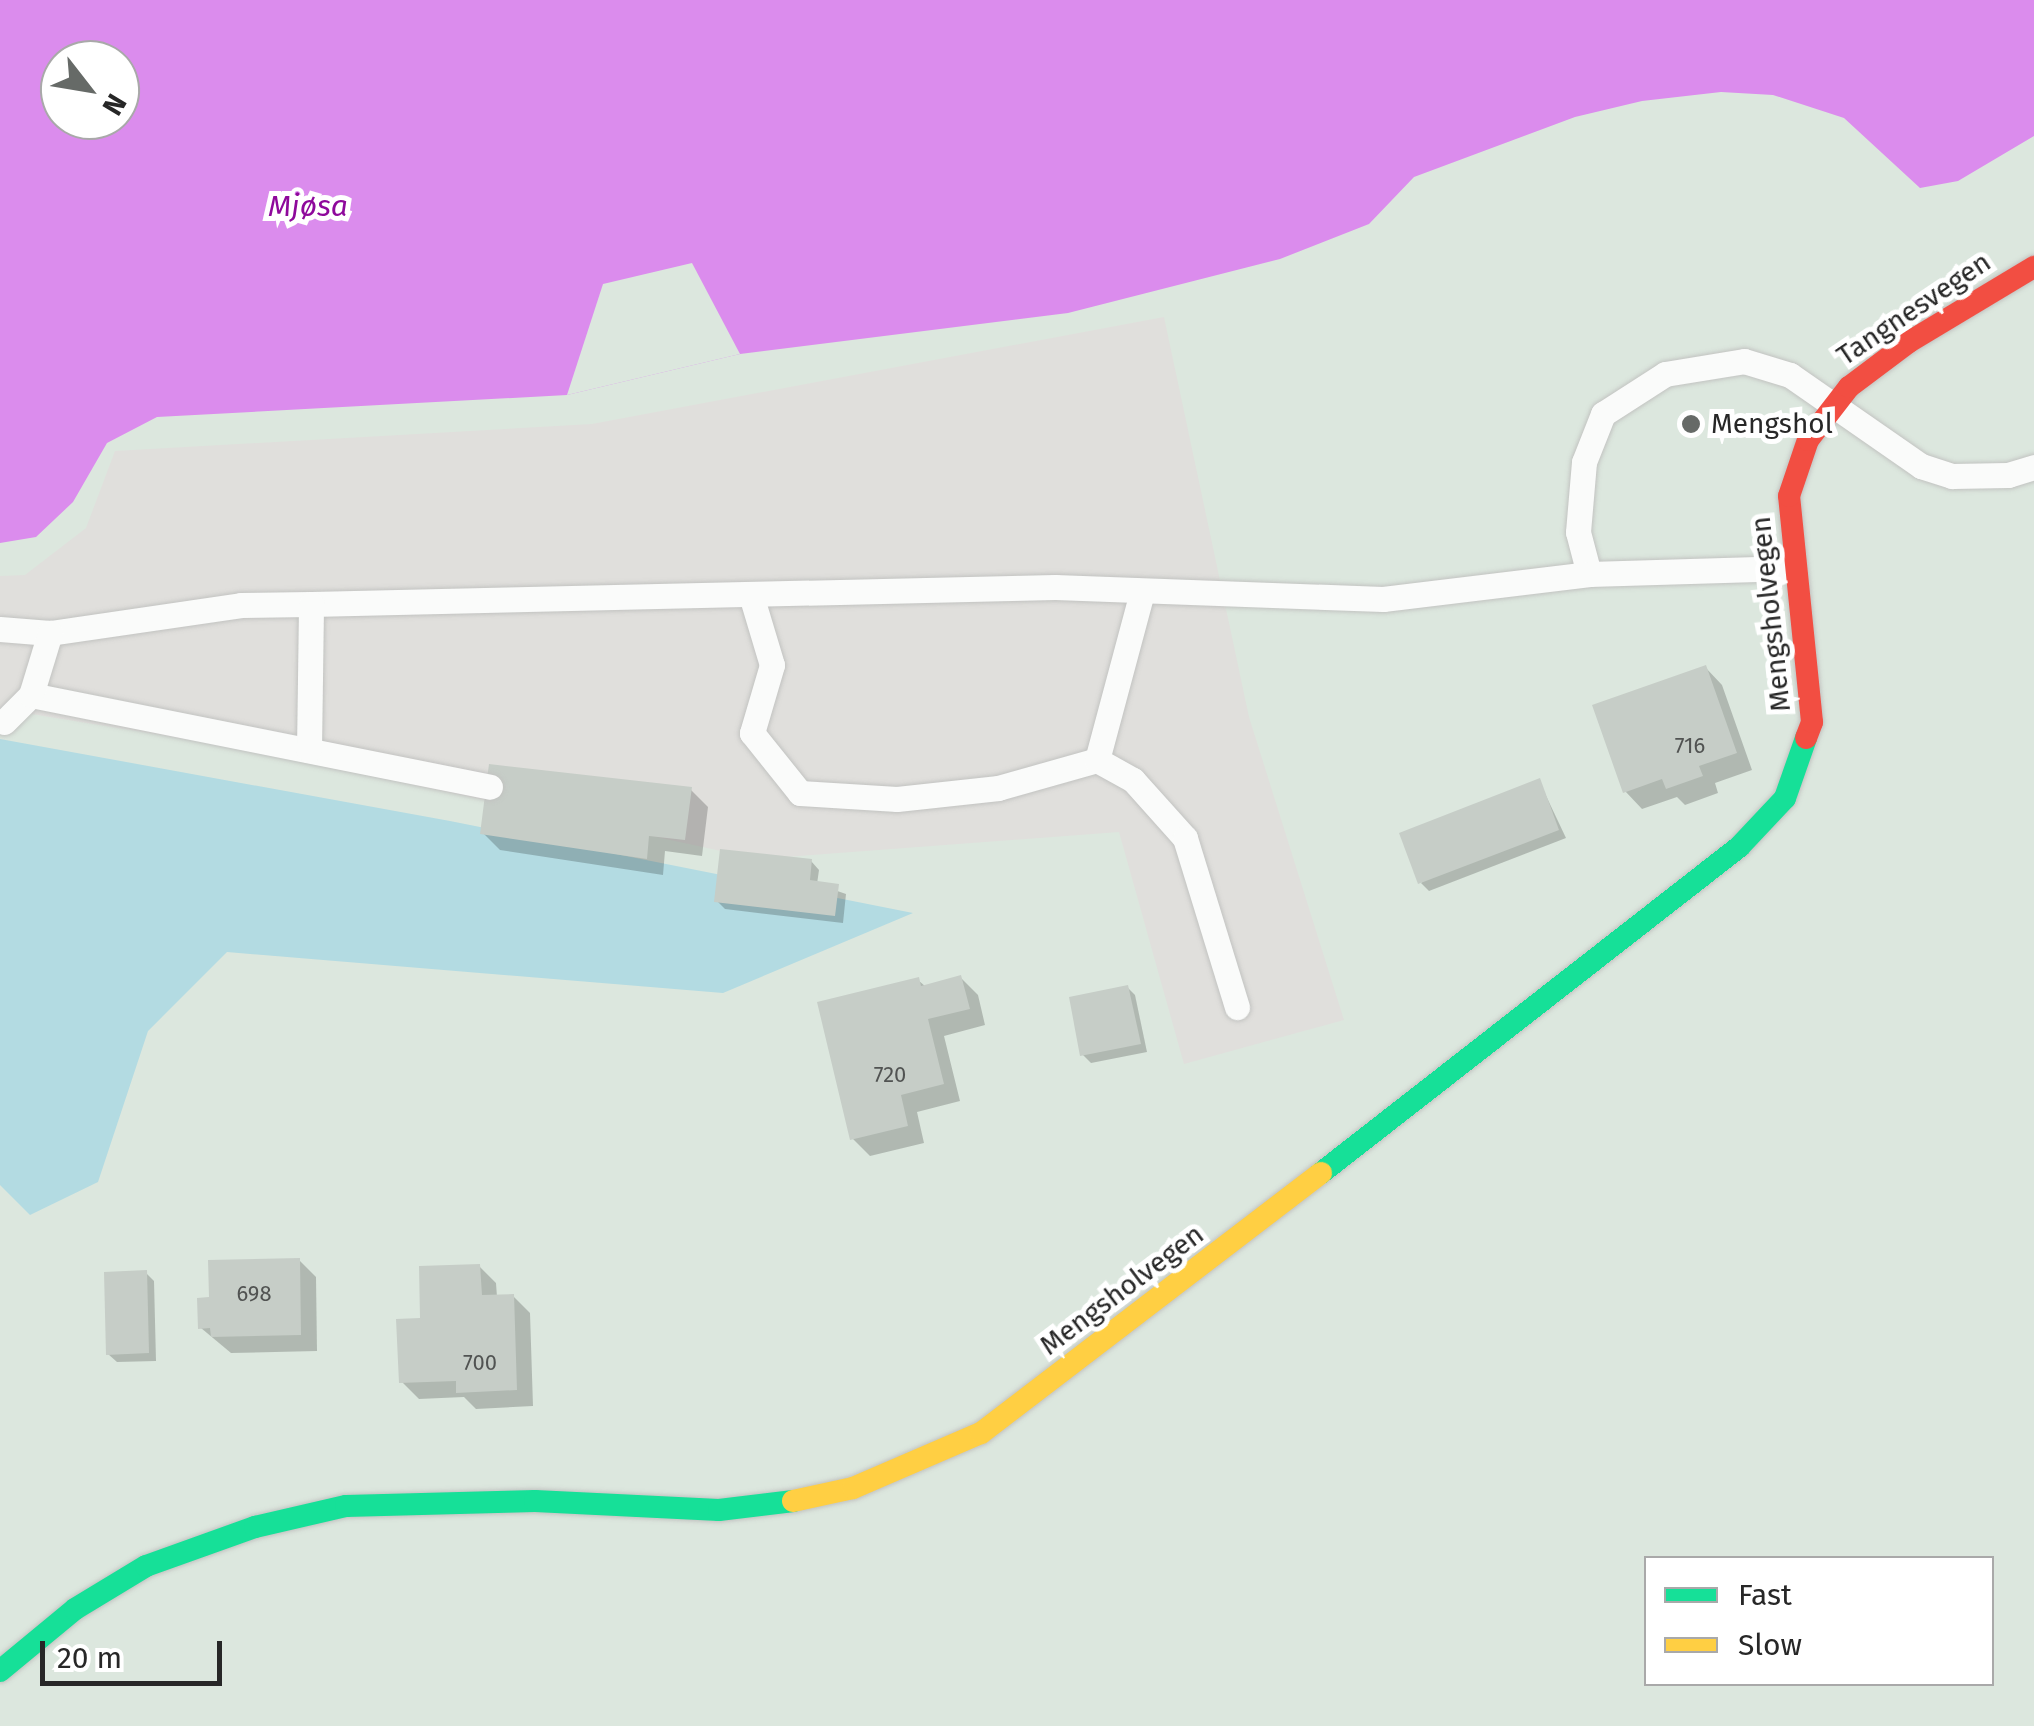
<!DOCTYPE html>
<html>
<head>
<meta charset="utf-8">
<style>
	body { margin:0 }
	#map { position:relative; width:2034px; height:1726px; overflow:hidden; background:#dce7de; font-family:"Fira Sans",sans-serif }
	div>[style] { position:absolute }
	.industrial>* { inset:0; background:#e0dfdc }
	.green>* { inset:0; background:#b3dbe2 }
	.water>* { inset:0; background:#db8ced }
	.pier>* { inset:0; background:#dce7de }
	.shadow>* { inset:0; background:#0003 }
	.building>* { inset:0; background:#c6cdc7 }
	.roads { filter:drop-shadow(0 0 2px #c2c3c1) drop-shadow(0 0 2px #c2c3c1) }
	.lane>* { height:25px; margin:-12.5px; padding:0 12.5px; transform-origin:12.5px; border-radius:12.5px; background:#fafbfa }
	.fast>* { height:22px; margin:-11px; padding:0 11px; transform-origin:11px; border-radius:11px; background:#16e098 }
	.slow>* { height:22px; margin:-11px; padding:0 11px; transform-origin:11px; border-radius:11px; background:#ffcf43 }
	.jam>* { height:22px; margin:-11px; padding:0 11px; transform-origin:11px; border-radius:11px; background:#f24e42 }
	.dots>* { width:28px; height:28px; translate:-50% -50%; box-sizing:border-box; border:5px solid #fff; border-radius:50% }
	span { translate:-50% -50%; white-space:nowrap; text-align:center; line-height:1.15; -webkit-text-stroke:10px #fff; paint-order:stroke }
	.number-label { font-size:22px; color:#515352 }
	.number-label span { -webkit-text-stroke-width:0 }
	.street-label { font-size:28px; color:#272727 }
	.poi-label { font-size:28px; color:#272727 }
	.left { translate:0 -50%; text-align:left }
	.water-label { font-size:30px; color:#8e089b; font-style:italic }
	.legend { position:absolute; left:1644px; top:1556px; width:350px; height:130px; box-sizing:border-box; background:#fff; border:2px solid #a9a9a9; margin:0; padding:12px 18px; list-style:none; font-size:30px; color:#272727 }
	.legend li { display:flex; align-items:center; gap:20px; height:50px }
	.legend b { width:50px; border:2px solid #a9a9a9 }
	.north { position:absolute; left:40px; top:40px; width:100px; height:100px; box-sizing:border-box; background:#fff; border:2px solid #a9a9a9; border-radius:50%; rotate:121deg; font-size:28px; font-weight:700; line-height:40px; text-align:center; color:#272727 }
	.north::after { content:''; display:block; margin:auto; width:35px; height:45px; background:#666a67; clip-path:polygon(50% 0,100% 100%,50% 72%,0 100%) }
	.scale { position:absolute; left:40px; top:1641px; width:182px; height:45px; box-sizing:border-box; border:5px solid #272727; border-top:0; padding-left:12px; font-size:30px; line-height:35px; white-space:nowrap; color:#272727; -webkit-text-stroke:8px #fff; paint-order:stroke }
</style>
</head>
<body>
<div id="map">
	<div class="industrial">
		<div style="clip-path:polygon(1164px 317px,1249px 717px,1344px 1020px,1184px 1064px,1119px 832px,758px 859px,248px 749px,0 709px,0 576px,25px 575px,86px 528px,115px 451px,592px 424px)"></div>
	</div>
	<div class="green">
		<div style="clip-path:polygon(0 739px,450px 821px,913px 913px,723px 993px,227px 952px,148px 1031px,98px 1182px,30px 1215px,0 1185px)"></div>
	</div>
	<div class="water">
		<div style="clip-path:polygon(evenodd,0 0,2034px 0,2034px 136px,1958px 181px,1920px 188px,1844px 118px,1773px 95px,1721px 92px,1642px 101px,1575px 117px,1414px 177px,1369px 224px,1280px 259px,1068px 313px,740px 354px,567px 395px,157px 417px,107px 443px,73px 502px,36px 537px,0 543px,0 0,60px 60px,120px 60px,120px 120px,60px 120px,60px 60px)"></div>
	</div>
	<div class="pier">
		<div style="clip-path:polygon(692px 263px,740px 354px,567px 395px,603px 284px)"></div>
	</div>
	<div class="shadow">
		<div style="clip-path:polygon(1705px 667px,1722px 685px,1752px 770px,1715px 783px,1718px 793px,1685px 805px,1677px 797px,1642px 809px,1625px 791px)"></div>
		<div style="clip-path:polygon(1539px 781px,1566px 838px,1429px 891px,1421px 883px)"></div>
		<div style="clip-path:polygon(691px 790px,708px 807px,702px 856px,665px 851px,663px 875px,500px 850px,483px 833px)"></div>
		<div style="clip-path:polygon(811px 861px,819px 870px,817px 884px,846px 894px,843px 923px,725px 909px,717px 901px)"></div>
		<div style="clip-path:polygon(961px 978px,978px 995px,985px 1025px,944px 1036px,960px 1101px,917px 1112px,924px 1143px,870px 1156px,853px 1139px,918px 980px,926px 987px)"></div>
		<div style="clip-path:polygon(1127px 987px,1135px 995px,1147px 1052px,1091px 1063px,1083px 1055px)"></div>
		<div style="clip-path:polygon(299px 1260px,316px 1277px,317px 1351px,231px 1353px,201px 1328px)"></div>
		<div style="clip-path:polygon(479px 1266px,496px 1283px,497px 1297px,513px 1296px,530px 1313px,533px 1406px,476px 1409px,464px 1397px,419px 1399px,402px 1382px,423px 1321px)"></div>
		<div style="clip-path:polygon(146px 1273px,154px 1281px,156px 1361px,117px 1362px,108px 1354px)"></div>
	</div>
	<div class="building">
		<div style="clip-path:polygon(1706px 665px,1737px 753px,1699px 766px,1703px 776px,1666px 789px,1662px 779px,1623px 793px,1592px 705px)"></div>
		<div style="clip-path:polygon(489px 764px,692px 787px,685px 840px,649px 836px,647px 859px,480px 834px)"></div>
		<div style="clip-path:polygon(1540px 778px,1559px 830px,1418px 884px,1399px 833px)"></div>
		<div style="clip-path:polygon(720px 849px,812px 859px,810px 880px,839px 884px,835px 916px,714px 902px)"></div>
		<div style="clip-path:polygon(961px 975px,970px 1009px,928px 1019px,944px 1084px,901px 1095px,908px 1126px,850px 1140px,817px 1002px,919px 977px,921px 986px)"></div>
		<div style="clip-path:polygon(1128px 985px,1141px 1044px,1080px 1056px,1069px 997px)"></div>
		<div style="clip-path:polygon(300px 1258px,301px 1335px,211px 1337px,210px 1328px,198px 1329px,197px 1298px,209px 1297px,208px 1260px)"></div>
		<div style="clip-path:polygon(480px 1264px,482px 1295px,514px 1294px,517px 1390px,456px 1393px,456px 1381px,399px 1383px,396px 1319px,420px 1318px,419px 1266px)"></div>
		<div style="clip-path:polygon(147px 1270px,149px 1353px,106px 1355px,104px 1272px)"></div>
	</div>
	<div class="roads">
		<div class="lane">
			<div style="left:1589px;top:574px;width:43px;rotate:-104.7deg"></div>
			<div style="left:1578px;top:532px;width:70px;rotate:-85.1deg"></div>
			<div style="left:1584px;top:462px;width:52px;rotate:-68.4deg"></div>
			<div style="left:1603px;top:414px;width:74px;rotate:-32.8deg"></div>
			<div style="left:1665px;top:374px;width:80px;rotate:-9.3deg"></div>
			<div style="left:1744px;top:361px;width:48px;rotate:16.9deg"></div>
			<div style="left:1790px;top:375px;width:160px;rotate:34.8deg"></div>
			<div style="left:1921px;top:466px;width:33px;rotate:18deg"></div>
			<div style="left:1952px;top:476px;width:56px;rotate:-1deg"></div>
			<div style="left:2008px;top:475px;width:27px;rotate:-17deg"></div>
			<div style="left:751px;top:595px;width:73px;rotate:73.3deg"></div>
			<div style="left:772px;top:665px;width:71px;rotate:106.4deg"></div>
			<div style="left:752px;top:733px;width:77px;rotate:51.3deg"></div>
			<div style="left:800px;top:793px;width:97px;rotate:3.5deg"></div>
			<div style="left:897px;top:799px;width:102px;rotate:-6.2deg"></div>
			<div style="left:998px;top:788px;width:103px;rotate:-15.8deg"></div>
			<div style="left:1097px;top:760px;width:174px;rotate:-75deg"></div>
			<div style="left:0;top:629px;width:50px;rotate:4.6deg"></div>
			<div style="left:50px;top:633px;width:193px;rotate:-8.3deg"></div>
			<div style="left:241px;top:605px;width:70px;rotate:-0.8deg"></div>
			<div style="left:311px;top:604px;width:744px;rotate:-1.31deg"></div>
			<div style="left:1055px;top:587px;width:328px;rotate:2.1deg"></div>
			<div style="left:1383px;top:599px;width:208px;rotate:-6.9deg"></div>
			<div style="left:1589px;top:574px;width:202px;rotate:-1.7deg"></div>
			<div style="left:31px;top:695px;width:468px;rotate:11.3deg"></div>
			<div style="left:4px;top:722px;width:38px;rotate:-45deg"></div>
			<div style="left:31px;top:695px;width:65px;rotate:-73deg"></div>
			<div style="left:309px;top:750px;width:146px;rotate:-89.2deg"></div>
			<div style="left:1097px;top:760px;width:41px;rotate:29.1deg"></div>
			<div style="left:1133px;top:780px;width:78px;rotate:48.1deg"></div>
			<div style="left:1185px;top:838px;width:177px;rotate:72.9deg"></div>
		</div>
		<div class="fast">
			<div style="left:1321px;top:1173px;width:530px;rotate:-37.95deg"></div>
			<div style="left:1739px;top:847px;width:67px;rotate:-46.8deg"></div>
			<div style="left:1785px;top:798px;width:64px;rotate:-70.7deg"></div>
			<div style="left:0;top:1671px;width:97px;rotate:-39.6deg"></div>
			<div style="left:75px;top:1609px;width:83px;rotate:-31.2deg"></div>
			<div style="left:146px;top:1566px;width:116px;rotate:-19.7deg"></div>
			<div style="left:255px;top:1527px;width:93px;rotate:-13deg"></div>
			<div style="left:346px;top:1506px;width:189px;rotate:-1.5deg"></div>
			<div style="left:535px;top:1501px;width:184px;rotate:2.8deg"></div>
			<div style="left:719px;top:1510px;width:75px;rotate:-6.9deg"></div>
		</div>
		<div class="slow">
			<div style="left:793px;top:1501px;width:61px;rotate:-12.2deg"></div>
			<div style="left:853px;top:1488px;width:139px;rotate:-23.3deg"></div>
			<div style="left:981px;top:1433px;width:428px;rotate:-37.4deg"></div>
		</div>
		<div class="jam">
			<div style="left:1806px;top:738px;width:17px;rotate:-69deg"></div>
			<div style="left:1812px;top:722px;width:227px;rotate:-95.8deg"></div>
			<div style="left:1789px;top:496px;width:59px;rotate:-71.3deg"></div>
			<div style="left:1808px;top:440px;width:67px;rotate:-52.3deg"></div>
			<div style="left:1849px;top:387px;width:75px;rotate:-36.9deg"></div>
			<div style="left:1909px;top:342px;width:146px;rotate:-31deg"></div>
		</div>
	</div>
	<div class="dots">
		<div style="left:1691px;top:424px;background:#666a67"></div>
	</div>
	<div class="number-label">
		<span style="left:1690px;top:746px">716</span>
		<span style="left:890px;top:1075px">720</span>
		<span style="left:254px;top:1294px">698</span>
		<span style="left:480px;top:1363px">700</span>
	</div>
	<div class="street-label">
		<span style="left:1914px;top:309px;rotate:-34deg">Tangnesvegen</span>
		<span style="left:1771px;top:614px;rotate:-96deg">Mengsholvegen</span>
		<span style="left:1122px;top:1290px;rotate:-37deg">Mengsholvegen</span>
	</div>
	<div class="poi-label">
		<span class="left" style="left:1711px;top:424px">Mengshol</span>
	</div>
	<div class="water-label">
		<span style="left:308px;top:206px">Mjøsa</span>
	</div>
	<ul class="legend">
	<li><b style="height:12px;background:#16e098"></b>Fast</li>
	<li><b style="height:12px;background:#ffcf43"></b>Slow</li>
	</ul>
	<div class="north">N</div>
	<div class="scale">20 m</div>
</div>
</body>
</html>
